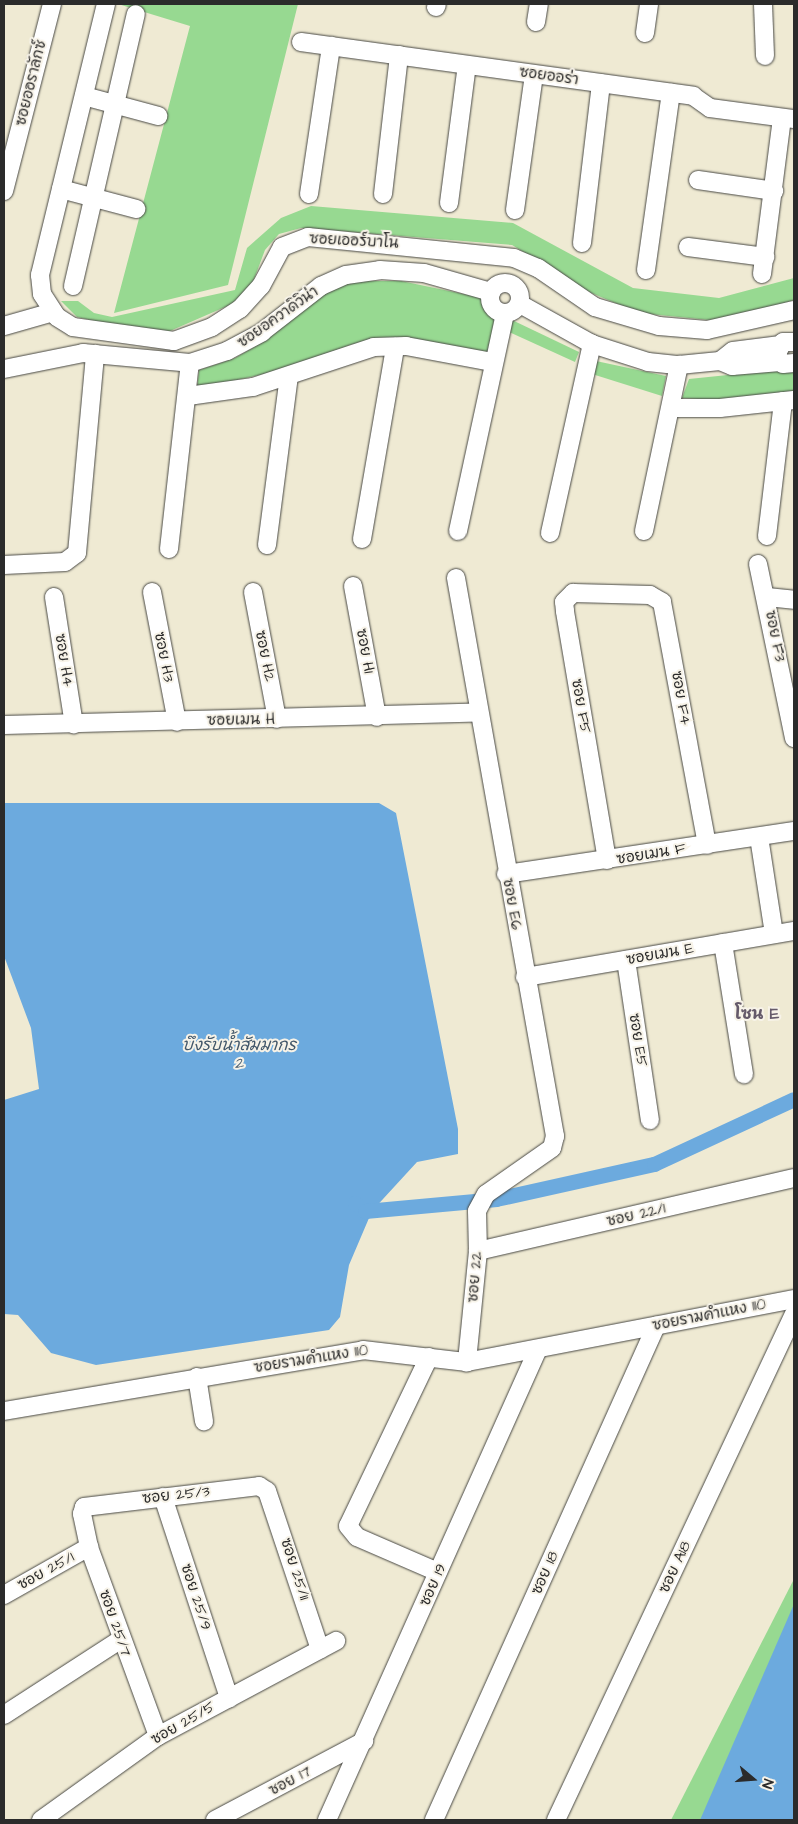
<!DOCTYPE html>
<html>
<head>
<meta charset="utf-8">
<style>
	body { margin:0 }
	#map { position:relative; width:798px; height:1824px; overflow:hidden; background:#efead3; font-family:"Architects Daughter","Playpen Sans Thai",sans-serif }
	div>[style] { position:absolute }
	.green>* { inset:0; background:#97d991 }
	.water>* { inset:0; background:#6caade }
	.canal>* { height:15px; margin:-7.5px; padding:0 7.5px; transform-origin:7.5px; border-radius:7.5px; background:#6caade }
	.roads { filter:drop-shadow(0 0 1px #484844) drop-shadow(0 0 1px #484844) }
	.minor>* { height:18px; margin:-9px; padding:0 9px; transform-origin:9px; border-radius:9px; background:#fff }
	.minor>.ring { margin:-9px; padding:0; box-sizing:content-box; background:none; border:18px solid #fff; border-radius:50% }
	span { translate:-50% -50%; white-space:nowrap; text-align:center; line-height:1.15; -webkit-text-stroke:4px #f7f3e8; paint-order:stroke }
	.street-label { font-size:15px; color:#2b2b2b }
	.neighbourhood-label { font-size:16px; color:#655a6a; font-weight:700 }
	.water-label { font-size:16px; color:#42576a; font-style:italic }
	.frame { position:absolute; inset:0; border:5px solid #2b2b2b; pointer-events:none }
	.north { position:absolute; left:728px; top:1754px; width:50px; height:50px; -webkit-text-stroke:4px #f7f3e8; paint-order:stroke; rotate:108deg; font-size:14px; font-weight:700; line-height:20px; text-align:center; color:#2b2b2b }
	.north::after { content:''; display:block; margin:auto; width:18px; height:22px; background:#2b2b2b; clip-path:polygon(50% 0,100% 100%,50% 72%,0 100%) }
</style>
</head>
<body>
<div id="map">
	<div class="green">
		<div style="clip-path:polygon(118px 4px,298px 4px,228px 285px,114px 313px,190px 26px)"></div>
		<div style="clip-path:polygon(311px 206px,513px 223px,633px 288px,719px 298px,794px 278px,794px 300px,740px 317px,709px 320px,639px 313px,589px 292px,512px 245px,301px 228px,279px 234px,265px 250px,253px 282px,232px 304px,170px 331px,133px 330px,77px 317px,61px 301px,78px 301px,94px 313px,112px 317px,235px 290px,247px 248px,281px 218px)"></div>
		<div style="clip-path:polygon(345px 281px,401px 281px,483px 298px,498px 325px,487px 356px,423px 341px,353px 344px,282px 370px,197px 389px,199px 370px,235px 358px,264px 341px,317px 295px)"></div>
		<div style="clip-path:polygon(512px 320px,579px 352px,575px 362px,507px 331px)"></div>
		<div style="clip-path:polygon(596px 361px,666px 376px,662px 396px,592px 374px)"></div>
		<div style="clip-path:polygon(794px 368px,794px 391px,747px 402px,682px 398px,689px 379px)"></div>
		<div style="clip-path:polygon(794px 1579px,794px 1820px,671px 1820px)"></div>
	</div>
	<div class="water">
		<div style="clip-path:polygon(4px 803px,379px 803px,396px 813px,458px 1129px,458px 1154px,417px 1162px,372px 1211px,349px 1265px,340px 1317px,329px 1330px,96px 1365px,51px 1353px,18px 1315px,4px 1314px,4px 1100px,39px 1089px,31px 1028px,4px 956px)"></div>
		<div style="clip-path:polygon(794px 1604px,794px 1820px,700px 1820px)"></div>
	</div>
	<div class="canal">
		<div style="left:355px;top:1203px;width:13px;rotate:39deg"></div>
		<div style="left:365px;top:1211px;width:132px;rotate:-5.2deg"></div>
		<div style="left:496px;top:1199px;width:162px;rotate:-12.5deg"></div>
		<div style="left:654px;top:1164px;width:154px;rotate:-24.9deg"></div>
	</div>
	<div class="roads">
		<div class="minor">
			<div style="left:106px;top:4px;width:279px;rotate:103.7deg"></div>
			<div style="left:40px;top:275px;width:19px;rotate:84deg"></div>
			<div style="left:42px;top:294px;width:27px;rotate:57deg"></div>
			<div style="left:57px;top:317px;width:19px;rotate:32deg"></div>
			<div style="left:73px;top:327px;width:102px;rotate:7.9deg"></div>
			<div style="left:174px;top:341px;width:40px;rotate:-20.2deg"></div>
			<div style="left:212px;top:327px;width:33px;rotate:-33deg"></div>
			<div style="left:240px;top:309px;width:31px;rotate:-48deg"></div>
			<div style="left:261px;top:286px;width:44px;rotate:-61.7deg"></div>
			<div style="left:282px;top:247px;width:28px;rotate:-21deg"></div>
			<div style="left:308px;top:237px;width:207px;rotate:5.8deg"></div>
			<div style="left:514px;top:258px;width:26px;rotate:23deg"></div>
			<div style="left:538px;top:268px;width:69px;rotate:34.4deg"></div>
			<div style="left:595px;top:307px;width:67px;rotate:16.5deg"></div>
			<div style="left:659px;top:326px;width:48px;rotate:4.8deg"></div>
			<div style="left:707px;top:330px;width:89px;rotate:-12.9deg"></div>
			<div style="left:763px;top:4px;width:52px;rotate:87.8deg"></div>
			<div style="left:436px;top:7px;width:3px;rotate:-72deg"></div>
			<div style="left:536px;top:22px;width:18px;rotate:-81deg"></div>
			<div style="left:645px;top:33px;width:29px;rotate:-82deg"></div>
			<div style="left:301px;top:42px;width:396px;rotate:7.8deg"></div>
			<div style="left:693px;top:96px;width:21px;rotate:35deg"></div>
			<div style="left:710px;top:108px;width:85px;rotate:7.5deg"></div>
			<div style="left:84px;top:96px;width:77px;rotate:15.1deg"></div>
			<div style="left:698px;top:180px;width:77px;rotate:8.2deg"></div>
			<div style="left:61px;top:189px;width:78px;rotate:14.9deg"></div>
			<div style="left:4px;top:191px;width:193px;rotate:-75.6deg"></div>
			<div style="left:309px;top:194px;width:150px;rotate:-81.5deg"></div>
			<div style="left:383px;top:194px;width:140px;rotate:-83.4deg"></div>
			<div style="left:449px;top:203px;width:139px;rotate:-82.6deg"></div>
			<div style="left:515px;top:210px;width:137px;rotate:-82deg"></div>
			<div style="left:582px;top:243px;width:161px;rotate:-83.2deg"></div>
			<div style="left:688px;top:247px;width:78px;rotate:7.4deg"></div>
			<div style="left:646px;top:270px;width:179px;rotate:-82deg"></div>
			<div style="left:762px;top:274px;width:157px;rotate:-82.7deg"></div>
			<div class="ring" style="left:490px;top:283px;width:12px;height:12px"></div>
			<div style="left:73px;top:286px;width:279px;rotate:-77deg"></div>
			<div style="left:520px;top:304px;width:82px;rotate:29.1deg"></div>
			<div style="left:592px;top:344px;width:59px;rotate:17.8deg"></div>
			<div style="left:648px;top:362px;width:31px;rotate:6deg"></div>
			<div style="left:679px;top:365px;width:41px;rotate:-5.6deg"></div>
			<div style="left:720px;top:361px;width:16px;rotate:-38deg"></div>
			<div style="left:733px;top:351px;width:46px;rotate:-7.4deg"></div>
			<div style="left:4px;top:326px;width:51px;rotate:-15.9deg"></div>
			<div style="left:794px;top:342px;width:11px;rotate:180deg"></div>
			<div style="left:783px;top:342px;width:15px;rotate:118deg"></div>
			<div style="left:776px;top:355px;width:11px;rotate:52deg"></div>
			<div style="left:783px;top:364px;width:11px;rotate:-5deg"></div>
			<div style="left:720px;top:361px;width:13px;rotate:23deg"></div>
			<div style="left:732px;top:366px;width:48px;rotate:-4.8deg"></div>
			<div style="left:4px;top:369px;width:81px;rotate:-11.4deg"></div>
			<div style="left:83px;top:353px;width:107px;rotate:5.3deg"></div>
			<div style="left:190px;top:363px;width:39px;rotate:-18deg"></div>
			<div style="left:227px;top:351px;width:40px;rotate:-28deg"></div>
			<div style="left:262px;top:332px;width:75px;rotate:-37.9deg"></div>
			<div style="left:321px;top:286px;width:27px;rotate:-24deg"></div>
			<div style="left:346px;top:275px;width:34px;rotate:-8deg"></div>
			<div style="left:380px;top:270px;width:44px;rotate:3.9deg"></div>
			<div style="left:424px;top:273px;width:70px;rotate:15.8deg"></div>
			<div style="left:188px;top:396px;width:66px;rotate:-7.9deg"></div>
			<div style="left:253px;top:387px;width:127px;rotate:-18.3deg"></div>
			<div style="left:374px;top:347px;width:32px;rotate:-2deg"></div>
			<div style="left:406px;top:346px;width:87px;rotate:10.5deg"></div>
			<div style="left:673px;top:408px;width:47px"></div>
			<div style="left:720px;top:408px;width:74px;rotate:-6.2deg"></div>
			<div style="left:458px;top:531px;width:222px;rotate:-77.8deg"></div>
			<div style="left:644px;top:531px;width:170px;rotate:-78.1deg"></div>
			<div style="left:550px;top:533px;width:194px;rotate:-77.5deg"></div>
			<div style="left:767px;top:536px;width:136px;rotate:-83.2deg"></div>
			<div style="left:362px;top:539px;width:195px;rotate:-80.2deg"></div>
			<div style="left:267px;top:545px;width:170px;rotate:-82.6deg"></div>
			<div style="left:169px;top:549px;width:187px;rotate:-83.6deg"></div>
			<div style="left:758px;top:564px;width:178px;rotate:78.3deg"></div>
			<div style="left:4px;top:565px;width:61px;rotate:-2.8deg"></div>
			<div style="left:65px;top:562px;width:15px;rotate:-37deg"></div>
			<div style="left:77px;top:553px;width:200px;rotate:-84.8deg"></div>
			<div style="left:456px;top:578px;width:567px;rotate:79.94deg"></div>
			<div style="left:555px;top:1136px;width:12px;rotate:104deg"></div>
			<div style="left:552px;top:1148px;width:80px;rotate:145.1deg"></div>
			<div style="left:486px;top:1194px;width:19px;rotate:118deg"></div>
			<div style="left:477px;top:1211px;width:40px;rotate:88.6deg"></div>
			<div style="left:478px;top:1251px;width:112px;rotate:95.7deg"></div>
			<div style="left:353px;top:586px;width:133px;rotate:79.6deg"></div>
			<div style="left:152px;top:592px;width:132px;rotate:79.1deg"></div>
			<div style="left:253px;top:592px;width:129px;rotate:79.3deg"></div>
			<div style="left:54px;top:597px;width:129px;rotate:81.1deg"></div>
			<div style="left:767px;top:597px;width:27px;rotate:6deg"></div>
			<div style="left:4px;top:725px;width:474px;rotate:-1.5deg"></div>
			<div style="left:759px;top:837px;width:98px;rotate:81.2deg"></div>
			<div style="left:607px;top:860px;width:253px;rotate:-99.6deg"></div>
			<div style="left:565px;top:611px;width:9px;rotate:-96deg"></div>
			<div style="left:564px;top:602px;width:13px;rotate:-45deg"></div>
			<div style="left:573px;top:593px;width:77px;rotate:1.5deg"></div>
			<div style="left:650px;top:595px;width:14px;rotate:30deg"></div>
			<div style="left:662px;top:602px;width:247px;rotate:79.5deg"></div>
			<div style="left:506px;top:874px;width:291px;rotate:-8.5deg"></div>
			<div style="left:723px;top:943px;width:133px;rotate:80.9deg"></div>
			<div style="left:626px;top:960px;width:162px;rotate:81.5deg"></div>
			<div style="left:525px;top:977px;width:273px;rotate:-9.7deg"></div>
			<div style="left:478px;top:1251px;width:324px;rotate:-13deg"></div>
			<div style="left:429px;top:1357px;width:187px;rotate:115.6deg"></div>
			<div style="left:348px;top:1526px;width:14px;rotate:51deg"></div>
			<div style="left:357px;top:1537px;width:88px;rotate:23.4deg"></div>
			<div style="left:197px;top:1377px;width:45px;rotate:81deg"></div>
			<div style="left:4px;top:1411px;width:364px;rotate:-9.6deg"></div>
			<div style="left:363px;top:1350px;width:105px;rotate:6.6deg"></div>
			<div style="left:467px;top:1362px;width:333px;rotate:-10.9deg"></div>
			<div style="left:163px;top:1497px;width:212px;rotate:71.8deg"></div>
			<div style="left:4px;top:1595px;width:98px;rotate:-29.5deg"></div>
			<div style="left:4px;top:1715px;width:138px;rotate:-32.9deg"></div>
			<div style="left:158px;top:1736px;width:201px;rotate:-110.1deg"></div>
			<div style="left:89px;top:1547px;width:34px;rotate:-102deg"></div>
			<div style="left:82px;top:1514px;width:7px;rotate:-74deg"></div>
			<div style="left:84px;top:1507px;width:176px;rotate:-6.8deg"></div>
			<div style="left:259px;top:1486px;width:9px;rotate:32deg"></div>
			<div style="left:267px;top:1491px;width:167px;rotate:71.5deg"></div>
			<div style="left:41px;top:1820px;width:144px;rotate:-35.7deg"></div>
			<div style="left:158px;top:1736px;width:202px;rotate:-28.1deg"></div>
			<div style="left:215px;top:1820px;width:169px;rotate:-27.9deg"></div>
			<div style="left:327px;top:1820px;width:516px;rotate:-65.87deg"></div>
			<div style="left:434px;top:1820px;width:542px;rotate:-65.8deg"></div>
			<div style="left:556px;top:1820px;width:559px;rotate:-64.81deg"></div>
		</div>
	</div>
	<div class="street-label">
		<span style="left:549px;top:76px;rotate:8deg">ซอยออร่า</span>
		<span style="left:31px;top:83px;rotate:-76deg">ซอยออราลักซ์</span>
		<span style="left:354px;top:241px;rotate:3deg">ซอยเออร์บาโน</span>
		<span style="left:278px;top:317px;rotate:-35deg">ซอยอควาดิวิน่า</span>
		<span style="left:775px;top:636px;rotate:79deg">ซอย F3</span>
		<span style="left:365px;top:651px;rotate:80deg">ซอย H1</span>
		<span style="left:265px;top:656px;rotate:79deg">ซอย H2</span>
		<span style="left:164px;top:657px;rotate:79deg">ซอย H3</span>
		<span style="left:64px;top:660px;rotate:81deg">ซอย H4</span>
		<span style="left:681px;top:698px;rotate:80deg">ซอย F4</span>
		<span style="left:581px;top:706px;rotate:80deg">ซอย F5</span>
		<span style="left:241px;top:720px;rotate:-1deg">ซอยเมน H</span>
		<span style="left:651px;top:854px;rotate:-9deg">ซอยเมน F</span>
		<span style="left:512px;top:904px;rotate:80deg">ซอย E6</span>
		<span style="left:660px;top:954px;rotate:-10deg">ซอยเมน E</span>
		<span style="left:638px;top:1040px;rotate:81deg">ซอย E5</span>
		<span style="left:636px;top:1215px;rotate:-13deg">ซอย 22/1</span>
		<span style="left:475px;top:1277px;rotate:-85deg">ซอย 22</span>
		<span style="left:709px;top:1315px;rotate:-11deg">ซอยรามคำแหง 110</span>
		<span style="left:311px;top:1359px;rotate:-9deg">ซอยรามคำแหง 110</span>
		<span style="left:176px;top:1495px;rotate:-6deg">ซอย 25/3</span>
		<span style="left:675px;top:1567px;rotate:-65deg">ซอย A18</span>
		<span style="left:295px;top:1569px;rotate:72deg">ซอย 25/11</span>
		<span style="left:46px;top:1571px;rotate:-29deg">ซอย 25/1</span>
		<span style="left:545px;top:1573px;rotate:-66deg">ซอย 18</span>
		<span style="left:433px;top:1585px;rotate:-66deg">ซอย 19</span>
		<span style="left:196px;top:1597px;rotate:72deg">ซอย 25/9</span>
		<span style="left:115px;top:1623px;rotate:71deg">ซอย 25/7</span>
		<span style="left:183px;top:1723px;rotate:-30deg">ซอย 25/5</span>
		<span style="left:290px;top:1781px;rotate:-28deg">ซอย 17</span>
	</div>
	<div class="neighbourhood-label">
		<span style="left:757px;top:1014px">โซน E</span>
	</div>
	<div class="water-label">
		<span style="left:239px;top:1054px">บึงรับน้ำสัมมากร<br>2</span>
	</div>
	<div class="frame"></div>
	<div class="north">N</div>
</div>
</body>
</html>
